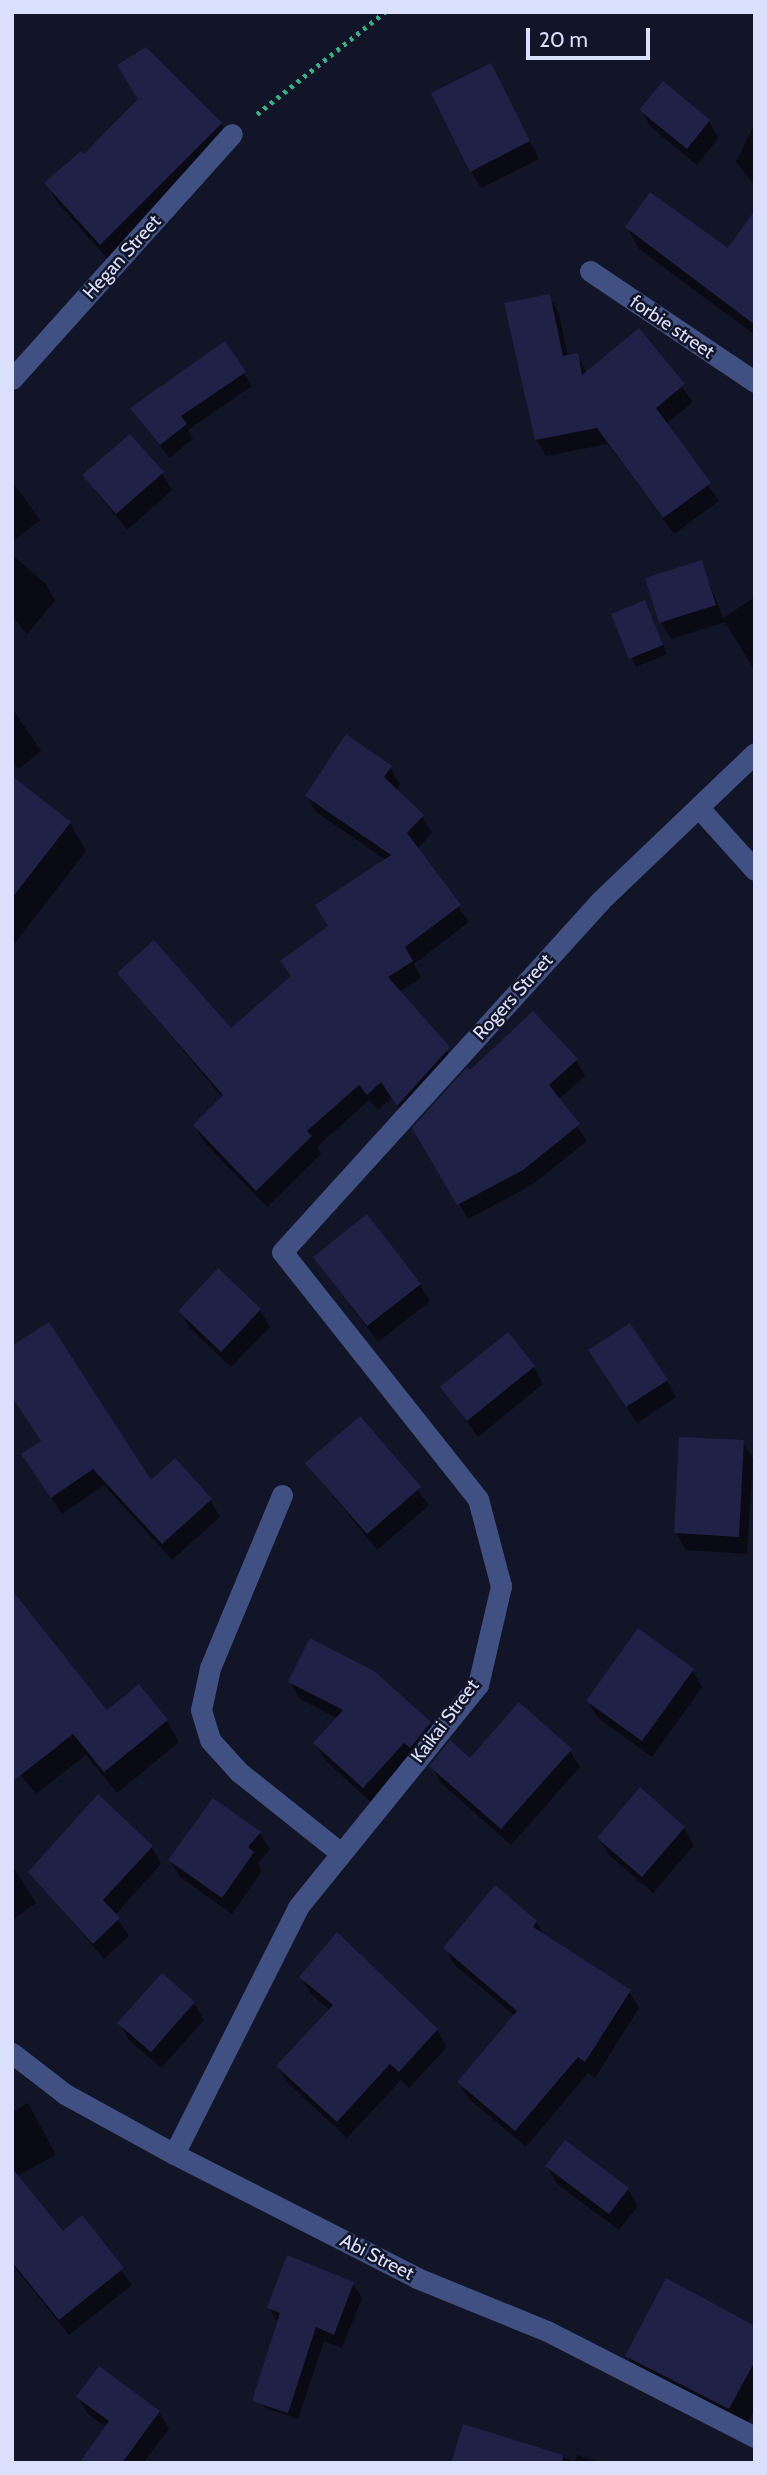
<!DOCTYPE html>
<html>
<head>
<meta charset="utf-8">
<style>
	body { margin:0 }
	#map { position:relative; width:767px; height:2475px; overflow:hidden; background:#121427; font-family:Cabin,sans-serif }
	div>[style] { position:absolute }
	.shadow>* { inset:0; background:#0007 }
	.building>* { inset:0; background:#1f2246 }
	.path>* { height:4.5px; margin-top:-2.25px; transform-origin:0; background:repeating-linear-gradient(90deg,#39b188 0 3.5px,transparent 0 8.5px) }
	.minor>* { height:21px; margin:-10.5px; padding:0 10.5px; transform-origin:10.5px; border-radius:10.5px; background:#405082 }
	span { translate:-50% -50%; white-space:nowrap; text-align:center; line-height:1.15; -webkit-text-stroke:5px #121427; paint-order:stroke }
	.street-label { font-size:19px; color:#dae0fc }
	.frame { position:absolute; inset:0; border:14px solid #dae0fc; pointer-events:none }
	.scale { position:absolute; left:526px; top:28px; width:124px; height:32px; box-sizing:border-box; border:4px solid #dae0fc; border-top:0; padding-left:9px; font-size:21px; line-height:24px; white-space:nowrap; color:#dae0fc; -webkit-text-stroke:5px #121427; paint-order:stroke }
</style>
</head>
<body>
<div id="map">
	<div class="shadow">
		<div style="clip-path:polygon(146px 50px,221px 124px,232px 144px,112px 264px,58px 203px,46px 183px,83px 156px,140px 100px)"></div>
		<div style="clip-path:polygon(500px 82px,539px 159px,481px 188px,471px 171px)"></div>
		<div style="clip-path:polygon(641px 110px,709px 121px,718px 138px,697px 165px,651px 127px)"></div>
		<div style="clip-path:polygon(755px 123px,755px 186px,736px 162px)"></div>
		<div style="clip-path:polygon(755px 213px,755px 335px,639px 249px,627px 227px,728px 250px)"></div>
		<div style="clip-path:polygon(549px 296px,559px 313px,568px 357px,577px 355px,587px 373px,639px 331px,693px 402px,666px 424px,719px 501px,674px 534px,608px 444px,546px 456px,536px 439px)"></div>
		<div style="clip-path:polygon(225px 344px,252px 386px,188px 430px,193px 439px,169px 458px,133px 408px)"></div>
		<div style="clip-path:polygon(162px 473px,172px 490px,127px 530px,84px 476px)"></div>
		<div style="clip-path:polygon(12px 481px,40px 520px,12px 542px)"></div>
		<div style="clip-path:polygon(12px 555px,46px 584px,55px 601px,27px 634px,12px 616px)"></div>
		<div style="clip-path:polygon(701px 562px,723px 618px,755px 597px,755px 671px,725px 622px,671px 639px,661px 622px)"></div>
		<div style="clip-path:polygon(649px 611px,667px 654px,636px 667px,613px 615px)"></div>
		<div style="clip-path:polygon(12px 708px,41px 751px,19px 769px,12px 761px)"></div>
		<div style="clip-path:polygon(390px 767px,400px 784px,395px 791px,422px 816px,432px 833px,417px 849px,469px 922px,414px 964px,421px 978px,399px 992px,458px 1065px,407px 1121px,392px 1098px,378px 1110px,369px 1100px,317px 1147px,321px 1154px,267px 1207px,204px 1142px,195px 1126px,223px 1098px,119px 974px,231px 1031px,292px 978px,283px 962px,330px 927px,386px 860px,316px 812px,307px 796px)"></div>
		<div style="clip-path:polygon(12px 778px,70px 823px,86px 851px,12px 947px)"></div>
		<div style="clip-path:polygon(576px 1060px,585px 1076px,558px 1100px,587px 1141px,532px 1185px,468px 1219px,414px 1128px,469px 1073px)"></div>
		<div style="clip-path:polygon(315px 1258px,420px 1285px,430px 1301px,378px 1342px)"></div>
		<div style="clip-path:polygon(260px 1310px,270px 1327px,231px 1367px,190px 1328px,180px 1311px)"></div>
		<div style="clip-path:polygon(534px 1367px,543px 1384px,478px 1437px,442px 1387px)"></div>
		<div style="clip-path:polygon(600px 1368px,667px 1381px,676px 1397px,637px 1423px)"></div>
		<div style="clip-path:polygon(360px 1418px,429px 1505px,377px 1550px,307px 1464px)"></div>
		<div style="clip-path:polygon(42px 1442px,151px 1483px,210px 1500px,220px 1517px,172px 1560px,104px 1485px,62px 1514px,23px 1455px)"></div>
		<div style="clip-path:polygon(743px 1442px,753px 1459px,747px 1554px,686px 1550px,676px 1533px)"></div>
		<div style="clip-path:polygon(692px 1670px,702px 1687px,652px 1757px,598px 1718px,588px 1701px)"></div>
		<div style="clip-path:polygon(290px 1682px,429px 1724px,439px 1741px,373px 1804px,325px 1760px,315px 1743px,337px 1718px,300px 1699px)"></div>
		<div style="clip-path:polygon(106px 1713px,167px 1721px,179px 1742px,117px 1793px,86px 1755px,36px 1794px,12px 1764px)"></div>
		<div style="clip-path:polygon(570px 1751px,580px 1767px,511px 1845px,441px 1783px,432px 1766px)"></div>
		<div style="clip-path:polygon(213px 1800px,260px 1833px,270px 1850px,258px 1863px,262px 1871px,232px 1914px,180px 1877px,170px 1860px)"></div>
		<div style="clip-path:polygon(684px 1828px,694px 1845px,653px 1893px,609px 1855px,599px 1838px)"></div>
		<div style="clip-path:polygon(152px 1847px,161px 1864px,115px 1915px,129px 1936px,104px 1959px,31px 1872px)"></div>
		<div style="clip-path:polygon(12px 1865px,36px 1903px,12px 1920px)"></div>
		<div style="clip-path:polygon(536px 1922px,544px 1936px,629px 1991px,639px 2008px,595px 2078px,588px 2073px,526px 2147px,469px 2099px,459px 2082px,515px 2016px,455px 1965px,445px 1948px)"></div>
		<div style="clip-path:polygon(301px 1977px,437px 2030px,447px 2047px,409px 2088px,401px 2080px,347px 2138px,288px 2083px,278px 2067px,330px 2010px,311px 1994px)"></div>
		<div style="clip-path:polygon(194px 2003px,204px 2020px,161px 2068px,129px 2040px,120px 2023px)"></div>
		<div style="clip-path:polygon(28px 2103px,56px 2155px,17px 2176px,62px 2233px,82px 2217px,132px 2285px,69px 2335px,12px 2264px,12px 2112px)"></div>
		<div style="clip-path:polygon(547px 2167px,628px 2189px,638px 2206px,619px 2230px,557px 2184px)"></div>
		<div style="clip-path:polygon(353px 2284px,362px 2298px,342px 2348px,324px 2341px,298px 2419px,265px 2408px,256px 2393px,277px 2322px,269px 2307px)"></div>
		<div style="clip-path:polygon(755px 2327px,755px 2409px,743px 2432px,641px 2380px,627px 2356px)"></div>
		<div style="clip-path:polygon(78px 2397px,159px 2412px,169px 2429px,143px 2463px,89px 2463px,106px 2427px,88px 2414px)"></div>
		<div style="clip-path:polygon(465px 2426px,575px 2461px,577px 2455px,601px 2463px,457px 2463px)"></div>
	</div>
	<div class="building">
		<div style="clip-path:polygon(146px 47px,222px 123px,100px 245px,44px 183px,81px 151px,84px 154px,138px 99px,117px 65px)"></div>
		<div style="clip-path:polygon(491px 63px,530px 141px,470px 172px,431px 93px)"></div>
		<div style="clip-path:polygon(663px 81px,710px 120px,687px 149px,639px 110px)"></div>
		<div style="clip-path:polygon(650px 192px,728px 248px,755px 210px,755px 325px,625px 227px)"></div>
		<div style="clip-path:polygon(550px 294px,563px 356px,578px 353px,582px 375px,639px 328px,685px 384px,656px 408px,711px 483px,663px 518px,597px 428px,535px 440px,504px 303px)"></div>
		<div style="clip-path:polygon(225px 341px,246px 372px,181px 416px,187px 424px,160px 445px,130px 408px)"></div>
		<div style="clip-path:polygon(130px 434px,164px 472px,116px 514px,82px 475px)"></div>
		<div style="clip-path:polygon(702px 560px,716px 605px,659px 623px,645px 578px)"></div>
		<div style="clip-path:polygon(645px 600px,663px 645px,629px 659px,611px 614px)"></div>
		<div style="clip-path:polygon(346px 734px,392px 766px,384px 777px,424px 815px,407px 833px,461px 905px,405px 947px,413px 961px,388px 977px,450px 1047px,397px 1106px,381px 1082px,367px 1095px,359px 1085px,307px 1131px,312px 1136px,256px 1191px,193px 1125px,223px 1095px,117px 973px,154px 940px,231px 1028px,291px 976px,280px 961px,328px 926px,315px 905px,391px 855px,305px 796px)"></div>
		<div style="clip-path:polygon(12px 776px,71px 822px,12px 898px)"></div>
		<div style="clip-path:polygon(533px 1011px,578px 1059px,549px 1085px,580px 1124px,523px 1170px,457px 1205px,412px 1128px,467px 1067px,470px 1070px)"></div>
		<div style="clip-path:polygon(367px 1214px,421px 1284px,367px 1326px,313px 1257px)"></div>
		<div style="clip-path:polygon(218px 1268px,261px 1309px,221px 1352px,178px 1311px)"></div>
		<div style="clip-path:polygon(49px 1322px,151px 1480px,175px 1458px,212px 1499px,162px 1544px,93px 1469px,51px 1498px,21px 1454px,41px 1441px,12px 1397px,12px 1346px)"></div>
		<div style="clip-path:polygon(630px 1323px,668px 1380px,626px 1407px,588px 1350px)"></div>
		<div style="clip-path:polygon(508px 1332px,535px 1366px,467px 1421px,440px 1387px)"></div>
		<div style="clip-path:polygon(360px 1416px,421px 1487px,367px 1534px,305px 1463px)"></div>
		<div style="clip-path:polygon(679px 1437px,744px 1440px,739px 1537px,674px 1533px)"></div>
		<div style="clip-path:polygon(12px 1590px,107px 1710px,139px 1684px,168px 1720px,104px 1772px,73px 1734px,12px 1782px)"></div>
		<div style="clip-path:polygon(638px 1628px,694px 1669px,642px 1741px,586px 1701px)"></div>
		<div style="clip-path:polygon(310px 1638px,374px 1671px,431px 1722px,410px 1748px,404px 1743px,363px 1788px,313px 1743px,343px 1710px,288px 1682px)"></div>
		<div style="clip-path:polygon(519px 1702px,572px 1749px,501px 1829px,429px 1766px,450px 1740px,470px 1758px)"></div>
		<div style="clip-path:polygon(640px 1787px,685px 1827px,642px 1877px,597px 1838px)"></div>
		<div style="clip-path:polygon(98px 1794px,153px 1846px,103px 1900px,120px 1918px,93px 1944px,28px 1872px)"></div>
		<div style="clip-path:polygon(213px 1798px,261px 1832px,248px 1847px,254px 1852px,222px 1898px,168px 1860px)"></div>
		<div style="clip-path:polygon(495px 1885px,537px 1921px,533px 1927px,631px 1990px,585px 2062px,578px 2057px,515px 2131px,457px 2082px,517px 2011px,443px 1948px)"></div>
		<div style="clip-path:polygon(337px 1932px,438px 2029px,399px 2072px,390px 2064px,337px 2122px,276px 2066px,333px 2005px,299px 1977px)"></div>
		<div style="clip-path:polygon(162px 1973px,195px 2002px,151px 2052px,117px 2023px)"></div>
		<div style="clip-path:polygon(565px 2140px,629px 2188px,609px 2214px,545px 2166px)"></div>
		<div style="clip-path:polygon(12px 2168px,63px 2231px,82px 2215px,124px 2268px,59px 2320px,12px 2262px)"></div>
		<div style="clip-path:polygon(287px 2255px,354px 2282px,334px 2335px,316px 2327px,288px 2413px,252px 2401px,280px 2313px,267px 2308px)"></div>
		<div style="clip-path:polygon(666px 2278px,755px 2326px,755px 2361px,729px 2409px,625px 2356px)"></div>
		<div style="clip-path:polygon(99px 2366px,160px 2411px,122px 2463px,79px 2463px,109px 2421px,76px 2397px)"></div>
		<div style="clip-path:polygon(463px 2424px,563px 2455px,562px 2463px,451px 2463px)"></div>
	</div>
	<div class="path">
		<div style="left:257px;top:114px;width:164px;rotate:-38.6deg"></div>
	</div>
	<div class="minor">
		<div style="left:590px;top:271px;width:199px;rotate:33.9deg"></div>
		<div style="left:12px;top:379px;width:329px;rotate:-48.1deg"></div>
		<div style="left:700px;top:809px;width:82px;rotate:48deg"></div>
		<div style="left:282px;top:1495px;width:187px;rotate:112.6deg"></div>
		<div style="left:210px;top:1668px;width:43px;rotate:102.1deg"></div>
		<div style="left:201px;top:1710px;width:31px;rotate:73deg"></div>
		<div style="left:210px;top:1740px;width:43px;rotate:47.8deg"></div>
		<div style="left:239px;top:1772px;width:130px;rotate:38.5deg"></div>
		<div style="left:12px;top:2053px;width:67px;rotate:37.7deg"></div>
		<div style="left:65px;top:2094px;width:124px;rotate:28.8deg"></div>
		<div style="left:174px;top:2154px;width:273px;rotate:27deg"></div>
		<div style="left:417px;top:2278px;width:140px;rotate:22.2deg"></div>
		<div style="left:547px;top:2331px;width:233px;rotate:27deg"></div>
		<div style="left:174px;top:2154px;width:276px;rotate:-63.3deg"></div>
		<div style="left:298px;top:1907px;width:286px;rotate:-51deg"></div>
		<div style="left:478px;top:1685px;width:102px;rotate:-76.9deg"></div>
		<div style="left:501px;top:1586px;width:90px;rotate:-104.8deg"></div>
		<div style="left:478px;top:1499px;width:315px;rotate:-128.4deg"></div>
		<div style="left:282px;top:1252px;width:474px;rotate:-47.8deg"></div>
		<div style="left:600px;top:901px;width:214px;rotate:-43.7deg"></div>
	</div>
	<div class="street-label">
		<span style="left:122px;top:257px;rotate:-48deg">Hegan Street</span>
		<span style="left:672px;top:327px;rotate:34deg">forbie street</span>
		<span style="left:513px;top:997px;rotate:-48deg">Rogers Street</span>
		<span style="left:445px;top:1721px;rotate:-53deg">Kaikai Street</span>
		<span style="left:377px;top:2257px;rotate:27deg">Abi Street</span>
	</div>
	<div class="frame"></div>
	<div class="scale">20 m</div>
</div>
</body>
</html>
